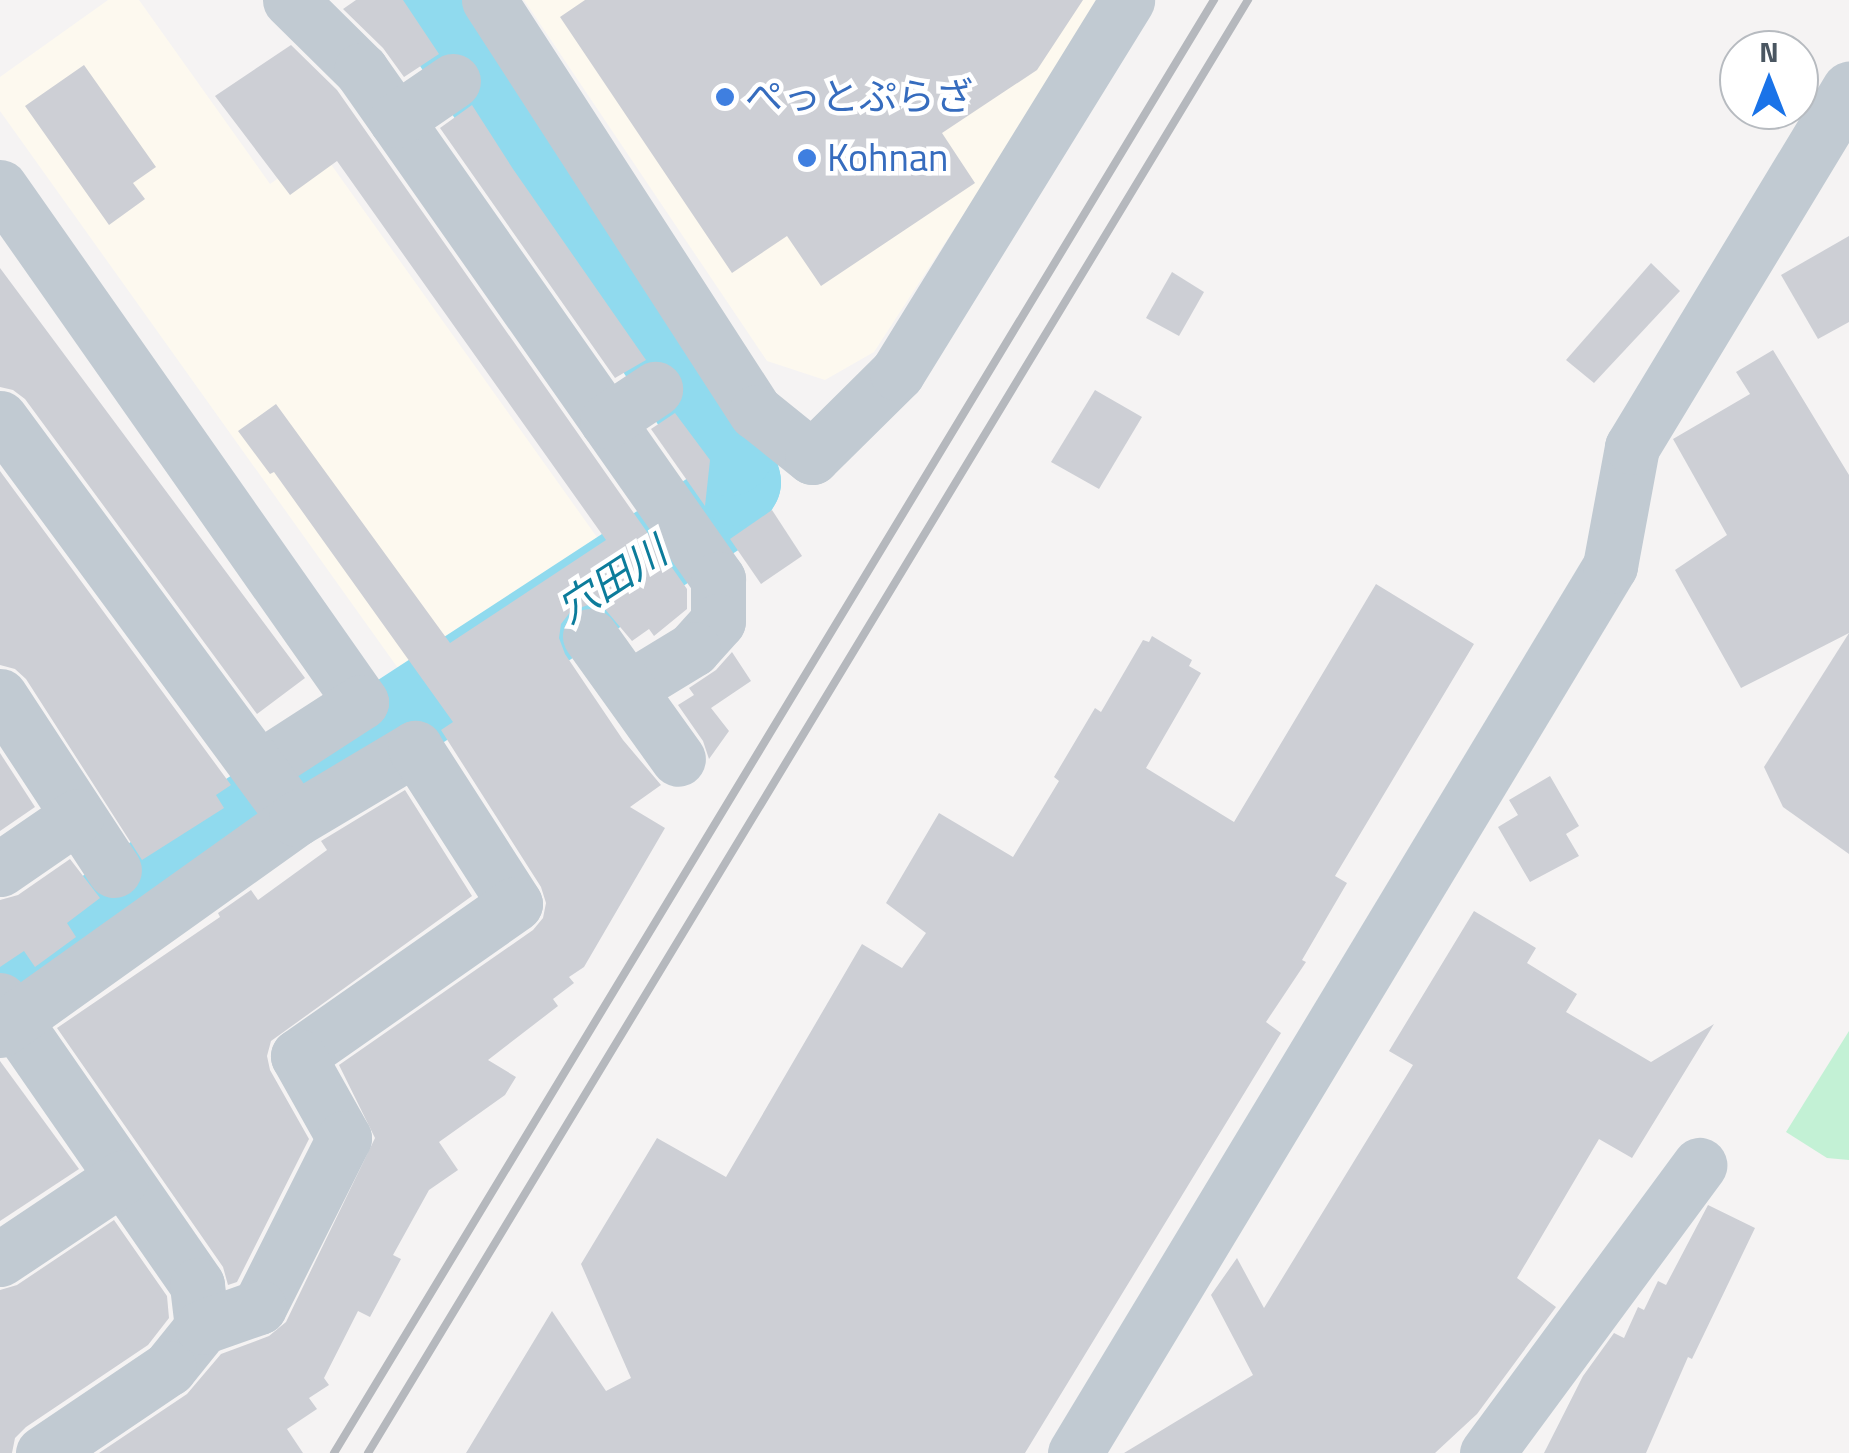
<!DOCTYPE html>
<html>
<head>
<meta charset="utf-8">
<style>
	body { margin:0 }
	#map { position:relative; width:1849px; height:1453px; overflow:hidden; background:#f5f3f3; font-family:"Titillium Web","Noto Sans JP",sans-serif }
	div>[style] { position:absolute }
	.commercial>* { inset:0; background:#fdf9ef }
	.green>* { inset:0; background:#c3f1d5 }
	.river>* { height:88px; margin:-44px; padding:0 44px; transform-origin:44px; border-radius:44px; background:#90daee }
	.building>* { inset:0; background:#cdcfd5 }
	.minor>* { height:55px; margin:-27.5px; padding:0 27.5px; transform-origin:27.5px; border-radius:27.5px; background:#c1cad2 }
	.rail>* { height:8px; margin:-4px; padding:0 4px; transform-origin:4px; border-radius:4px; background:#b5b8bd }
	.dots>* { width:28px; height:28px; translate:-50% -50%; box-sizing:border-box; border:5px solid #fff; border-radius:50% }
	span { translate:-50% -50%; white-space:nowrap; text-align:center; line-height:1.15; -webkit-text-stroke:9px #fff; paint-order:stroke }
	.shop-label { font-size:38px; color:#366cbe }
	.left { translate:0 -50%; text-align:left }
	.water-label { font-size:40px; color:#0c7c9b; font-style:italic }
	.north { position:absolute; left:1719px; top:30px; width:100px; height:100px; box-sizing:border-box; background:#fff; border:2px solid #b7bbc0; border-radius:50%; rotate:0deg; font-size:28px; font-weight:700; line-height:40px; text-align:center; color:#4a5661 }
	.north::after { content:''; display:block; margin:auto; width:35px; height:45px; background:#1a73e8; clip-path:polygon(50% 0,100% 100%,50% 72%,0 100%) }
</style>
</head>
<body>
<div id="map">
	<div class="commercial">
		<div style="clip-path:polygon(108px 0,139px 0,270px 184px,320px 149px,614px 561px,420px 699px,0 111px,0 77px)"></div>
		<div style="clip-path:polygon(524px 0,1103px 0,874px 352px,825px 380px,767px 361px)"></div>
	</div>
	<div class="green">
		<div style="clip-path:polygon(1849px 1031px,1849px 1160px,1827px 1158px,1786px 1132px)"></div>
	</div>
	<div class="river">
		<div style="left:0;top:988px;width:208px;rotate:-35.2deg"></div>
		<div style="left:170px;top:868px;width:658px;rotate:-33.09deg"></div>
		<div style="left:721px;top:509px;width:31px;rotate:-59deg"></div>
		<div style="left:737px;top:482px;width:31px;rotate:-105deg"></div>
		<div style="left:729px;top:452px;width:542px;rotate:-123.57deg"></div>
	</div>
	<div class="building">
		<div style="clip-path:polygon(356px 0,403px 0,439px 54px,404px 77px,383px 48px,343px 9px)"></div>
		<div style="clip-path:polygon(585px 0,1083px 0,1037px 70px,942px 133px,975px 183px,821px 286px,787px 236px,732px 273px,560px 17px)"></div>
		<div style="clip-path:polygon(291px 45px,337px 90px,687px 589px,687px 609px,654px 636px,649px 629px,632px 641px,604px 608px,588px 605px,571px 611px,561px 624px,559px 638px,565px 654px,623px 740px,661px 785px,630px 807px,665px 828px,584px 967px,569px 977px,574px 983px,553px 999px,558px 1006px,488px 1060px,516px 1077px,505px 1095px,439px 1142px,458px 1170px,429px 1190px,393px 1255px,401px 1259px,370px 1317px,358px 1311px,324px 1378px,329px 1385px,309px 1398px,317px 1409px,287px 1429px,303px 1453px,99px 1453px,187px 1394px,221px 1354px,269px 1336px,286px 1322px,375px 1138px,339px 1065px,533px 930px,543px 918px,546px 903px,541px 887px,441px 730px,453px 722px,274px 472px,270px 474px,238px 431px,276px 404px,450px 643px,606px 540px,337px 161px,290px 195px,215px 96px)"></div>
		<div style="clip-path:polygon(84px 65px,156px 167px,133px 183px,145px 199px,109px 225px,25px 106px)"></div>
		<div style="clip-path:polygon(472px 105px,513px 169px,646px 360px,615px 378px,440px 128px)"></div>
		<div style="clip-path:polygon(1849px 236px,1849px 322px,1818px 339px,1781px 275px)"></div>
		<div style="clip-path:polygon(1651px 263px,1680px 291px,1594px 383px,1566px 360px)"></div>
		<div style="clip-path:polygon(0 268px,305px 678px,257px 714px,25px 399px,13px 390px,0 387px)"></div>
		<div style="clip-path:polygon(1172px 272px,1204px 292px,1179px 336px,1146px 318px)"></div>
		<div style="clip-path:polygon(1773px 350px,1849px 475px,1849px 633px,1741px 688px,1675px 570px,1727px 535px,1673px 439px,1750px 394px,1736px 372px)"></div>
		<div style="clip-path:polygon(1095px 390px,1142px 417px,1099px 489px,1051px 462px)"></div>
		<div style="clip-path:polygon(675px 413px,710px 460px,705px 506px,651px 429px)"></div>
		<div style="clip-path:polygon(0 471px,231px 785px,216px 795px,224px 808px,142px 860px,26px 679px,15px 669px,0 665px)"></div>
		<div style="clip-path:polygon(772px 510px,802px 556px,761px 584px,730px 539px)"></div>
		<div style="clip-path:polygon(1376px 584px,1474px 644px,1335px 876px,1347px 883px,1302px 960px,1306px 962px,1266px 1022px,1281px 1033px,1025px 1453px,466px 1453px,552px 1311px,606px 1391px,631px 1378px,581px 1264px,657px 1138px,726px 1177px,862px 944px,902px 968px,926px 933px,886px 903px,939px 813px,1013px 857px,1059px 781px,1054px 777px,1095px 708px,1101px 712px,1143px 640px,1149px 642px,1152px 636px,1192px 660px,1189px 666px,1201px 673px,1146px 768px,1234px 822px)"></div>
		<div style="clip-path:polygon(1849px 633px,1849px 854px,1783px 807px,1764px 767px)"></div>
		<div style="clip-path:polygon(732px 652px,751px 681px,711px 708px,729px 731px,709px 759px,703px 741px,678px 705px,694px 695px,689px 688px,716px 670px)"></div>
		<div style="clip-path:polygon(0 753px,35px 807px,0 831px)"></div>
		<div style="clip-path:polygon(1550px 776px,1579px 826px,1566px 834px,1579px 856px,1530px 882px,1498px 827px,1518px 815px,1509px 800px)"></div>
		<div style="clip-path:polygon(405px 790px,472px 896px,271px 1041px,267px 1056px,270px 1070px,309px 1139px,237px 1282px,228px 1285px,223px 1267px,57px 1028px,220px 917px,218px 913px,251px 890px,258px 900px,327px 850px,321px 841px)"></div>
		<div style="clip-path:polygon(70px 859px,100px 898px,67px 923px,76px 937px,35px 967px,24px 951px,0 967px,0 900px,18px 895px)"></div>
		<div style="clip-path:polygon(1474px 911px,1536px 948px,1527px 963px,1577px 994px,1566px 1012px,1651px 1062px,1714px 1024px,1632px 1158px,1599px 1139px,1517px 1278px,1556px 1307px,1477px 1414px,1435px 1453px,1124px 1453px,1253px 1375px,1211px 1295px,1237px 1258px,1264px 1308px,1413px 1065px,1389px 1051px)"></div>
		<div style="clip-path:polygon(0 1061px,79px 1169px,0 1221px)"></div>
		<div style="clip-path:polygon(1708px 1205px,1755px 1228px,1692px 1359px,1688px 1357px,1646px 1453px,1544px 1453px,1583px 1376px,1614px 1333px,1624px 1338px,1638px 1307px,1644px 1310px,1658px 1281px,1666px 1285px)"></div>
		<div style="clip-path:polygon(114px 1220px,167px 1296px,169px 1318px,148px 1345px,26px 1427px,15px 1438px,12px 1453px,0 1453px,0 1290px,17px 1285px)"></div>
	</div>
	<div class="minor">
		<div style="left:290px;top:0;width:100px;rotate:44.6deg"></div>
		<div style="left:361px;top:70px;width:622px;rotate:54.96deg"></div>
		<div style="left:718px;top:579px;width:42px;rotate:90deg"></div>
		<div style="left:718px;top:621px;width:38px;rotate:132deg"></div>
		<div style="left:693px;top:649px;width:75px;rotate:148.6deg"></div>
		<div style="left:489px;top:0;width:491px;rotate:57.1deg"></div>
		<div style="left:756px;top:412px;width:72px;rotate:38.8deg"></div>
		<div style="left:812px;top:457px;width:120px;rotate:-44.7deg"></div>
		<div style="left:897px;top:373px;width:438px;rotate:-58.3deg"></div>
		<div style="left:396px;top:120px;width:69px;rotate:-34.4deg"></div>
		<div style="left:0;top:187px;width:629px;rotate:54.97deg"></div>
		<div style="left:361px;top:702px;width:121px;rotate:147.1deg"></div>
		<div style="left:0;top:418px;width:471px;rotate:53.6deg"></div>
		<div style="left:607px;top:421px;width:58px;rotate:-33.7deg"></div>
		<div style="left:590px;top:636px;width:151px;rotate:54.4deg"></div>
		<div style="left:0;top:696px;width:208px;rotate:56.8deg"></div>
		<div style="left:0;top:869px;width:93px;rotate:-34.5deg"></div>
		<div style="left:0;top:1000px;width:346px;rotate:55.3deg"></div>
		<div style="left:197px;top:1285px;width:42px;rotate:83.2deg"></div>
		<div style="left:202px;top:1327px;width:53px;rotate:128.8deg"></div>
		<div style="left:169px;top:1368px;width:152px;rotate:146deg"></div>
		<div style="left:0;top:1030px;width:364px;rotate:-35.5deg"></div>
		<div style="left:296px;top:819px;width:139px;rotate:-30.8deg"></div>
		<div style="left:415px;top:748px;width:185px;rotate:57.3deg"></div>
		<div style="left:515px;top:904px;width:265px;rotate:145deg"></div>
		<div style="left:298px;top:1056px;width:94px;rotate:60.7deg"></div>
		<div style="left:344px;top:1138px;width:189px;rotate:116.7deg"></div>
		<div style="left:259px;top:1307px;width:60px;rotate:160.7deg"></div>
		<div style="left:0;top:1259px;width:146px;rotate:-33.8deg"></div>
		<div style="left:1075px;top:1453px;width:1036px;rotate:-58.9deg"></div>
		<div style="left:1610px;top:566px;width:121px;rotate:-79.5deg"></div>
		<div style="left:1632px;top:447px;width:419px;rotate:-58.8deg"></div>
		<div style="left:1487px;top:1453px;width:358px;rotate:-53.6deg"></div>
	</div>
	<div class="rail">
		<div style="left:334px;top:1453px;width:1699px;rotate:-58.8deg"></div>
		<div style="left:368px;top:1453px;width:1699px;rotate:-58.8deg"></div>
	</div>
	<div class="dots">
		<div style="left:725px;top:97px;background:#3f7fe0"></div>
		<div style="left:807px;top:158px;background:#3f7fe0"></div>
	</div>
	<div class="shop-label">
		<span class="left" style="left:745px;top:97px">ぺっとぷらざ</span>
		<span class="left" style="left:827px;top:158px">Kohnan</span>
	</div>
	<div class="water-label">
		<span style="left:612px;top:580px;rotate:-33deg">穴田川</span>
	</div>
	<div class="north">N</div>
</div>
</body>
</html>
